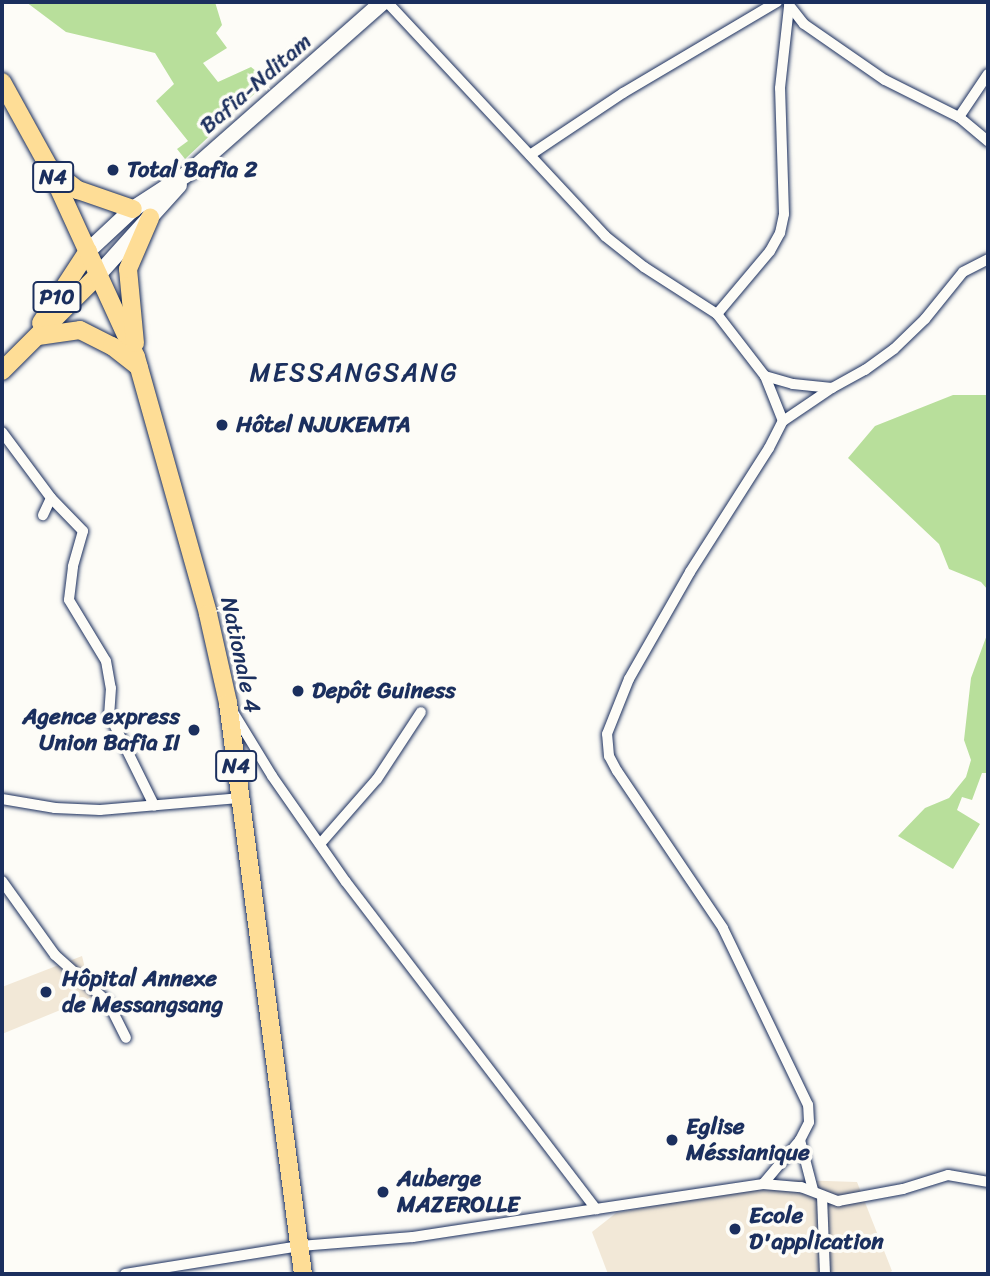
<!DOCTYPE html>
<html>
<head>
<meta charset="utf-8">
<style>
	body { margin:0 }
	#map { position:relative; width:990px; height:1276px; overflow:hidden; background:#fdfcf7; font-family:Sriracha,sans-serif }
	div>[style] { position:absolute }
	.built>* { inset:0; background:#f2e8d7 }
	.green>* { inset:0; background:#b8df9b }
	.roads { filter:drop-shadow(0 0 2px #1b2f5e) drop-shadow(0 0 2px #1b2f5e) }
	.minor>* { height:10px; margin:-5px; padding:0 5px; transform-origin:5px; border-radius:5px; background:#fdfcf7 }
	.secondary>* { height:16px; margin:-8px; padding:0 8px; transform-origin:8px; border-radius:8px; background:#fdfcf7 }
	.primary>* { height:18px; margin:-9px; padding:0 9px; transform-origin:9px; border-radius:9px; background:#fedd96 }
	.trunk>* { height:18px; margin:-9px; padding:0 9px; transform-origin:9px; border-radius:9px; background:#fedd96 }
	.dots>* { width:19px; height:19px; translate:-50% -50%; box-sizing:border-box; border:4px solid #fdfcf7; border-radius:50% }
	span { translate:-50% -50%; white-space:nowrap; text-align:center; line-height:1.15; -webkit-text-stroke:7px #fdfcf7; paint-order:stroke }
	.shield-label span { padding:2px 5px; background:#fdfcf7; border:2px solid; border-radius:5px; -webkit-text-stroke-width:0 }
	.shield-label { font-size:21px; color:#1b2f5e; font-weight:700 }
	.street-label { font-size:23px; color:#1b2f5e }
	.poi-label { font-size:23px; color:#1b2f5e; font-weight:700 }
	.left { translate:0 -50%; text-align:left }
	.right { translate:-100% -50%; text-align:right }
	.quarter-label { font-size:26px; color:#1b2f5e; letter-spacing:2px }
	.frame { position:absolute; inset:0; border:4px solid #1b2f5e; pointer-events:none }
</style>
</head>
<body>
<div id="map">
	<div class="built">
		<div style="clip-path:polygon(82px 956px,92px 997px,2px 1034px,2px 987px)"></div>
		<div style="clip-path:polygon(796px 1180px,857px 1182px,892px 1271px,887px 1274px,608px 1274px,592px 1232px,616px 1213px)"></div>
	</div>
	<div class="green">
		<div style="clip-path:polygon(26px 2px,215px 2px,222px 25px,216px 33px,227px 48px,203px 63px,218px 82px,251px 67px,268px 81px,185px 159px,177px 149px,188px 141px,156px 101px,174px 84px,155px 53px,66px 32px)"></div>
		<div style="clip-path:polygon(953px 395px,988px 395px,988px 590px,981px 582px,949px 569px,939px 544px,848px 458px,875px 426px)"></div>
		<div style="clip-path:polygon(988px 632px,988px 773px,982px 773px,972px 800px,962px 797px,957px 810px,980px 824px,953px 869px,898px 836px,925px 808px,949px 798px,966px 777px,971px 760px,964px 740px,971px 678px)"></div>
	</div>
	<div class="roads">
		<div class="minor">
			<div style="left:387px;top:2px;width:320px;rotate:47deg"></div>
			<div style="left:605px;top:236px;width:50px;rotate:38.5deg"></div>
			<div style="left:644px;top:267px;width:87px;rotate:32.8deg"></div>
			<div style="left:717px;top:314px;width:78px;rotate:52.3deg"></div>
			<div style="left:765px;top:376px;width:29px;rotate:16deg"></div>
			<div style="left:793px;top:384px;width:39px;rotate:6deg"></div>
			<div style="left:832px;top:388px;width:38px;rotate:-29deg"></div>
			<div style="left:865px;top:370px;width:36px;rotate:-36deg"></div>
			<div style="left:894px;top:349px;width:43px;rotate:-44.1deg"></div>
			<div style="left:925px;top:319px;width:60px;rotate:-51deg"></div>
			<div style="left:963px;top:272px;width:28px;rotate:-27deg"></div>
			<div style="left:789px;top:5px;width:24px;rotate:52deg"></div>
			<div style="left:804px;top:24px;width:98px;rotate:34.7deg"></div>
			<div style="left:885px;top:80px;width:83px;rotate:26.6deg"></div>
			<div style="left:959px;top:117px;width:38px;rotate:40deg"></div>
			<div style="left:959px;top:117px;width:52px;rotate:-56deg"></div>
			<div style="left:530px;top:155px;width:112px;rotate:-33.7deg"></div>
			<div style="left:623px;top:93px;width:179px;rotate:-30.6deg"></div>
			<div style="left:717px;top:314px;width:82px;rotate:-49.9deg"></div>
			<div style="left:770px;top:251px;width:21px;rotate:-61deg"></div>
			<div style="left:780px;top:233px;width:19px;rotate:-78deg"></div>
			<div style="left:784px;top:214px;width:126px;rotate:-91.8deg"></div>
			<div style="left:780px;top:88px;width:81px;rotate:-83.7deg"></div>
			<div style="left:765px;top:376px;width:48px;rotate:68.2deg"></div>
			<div style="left:2px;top:432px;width:82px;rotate:53.4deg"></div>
			<div style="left:51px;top:498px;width:19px;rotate:115deg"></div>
			<div style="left:51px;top:498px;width:46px;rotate:45.9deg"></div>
			<div style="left:83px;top:531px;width:37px;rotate:106deg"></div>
			<div style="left:73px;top:567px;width:33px;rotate:97deg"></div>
			<div style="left:69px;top:600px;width:71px;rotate:58.8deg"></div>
			<div style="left:106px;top:661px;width:27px;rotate:80deg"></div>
			<div style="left:111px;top:688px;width:26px;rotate:94deg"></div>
			<div style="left:109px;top:714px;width:102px;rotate:63.7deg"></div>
			<div style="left:233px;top:712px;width:75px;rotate:58.6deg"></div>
			<div style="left:272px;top:776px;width:129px;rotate:55.1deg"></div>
			<div style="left:346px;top:882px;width:412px;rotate:52.6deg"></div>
			<div style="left:596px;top:1209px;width:169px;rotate:-8.5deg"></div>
			<div style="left:763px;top:1184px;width:38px;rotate:5deg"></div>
			<div style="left:801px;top:1187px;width:40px;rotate:21deg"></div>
			<div style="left:838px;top:1201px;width:66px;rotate:-10.5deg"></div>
			<div style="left:903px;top:1189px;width:47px;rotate:-17.3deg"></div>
			<div style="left:948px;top:1175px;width:41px;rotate:9.9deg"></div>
			<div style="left:2px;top:799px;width:54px;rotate:9.6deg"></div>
			<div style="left:55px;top:808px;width:45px;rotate:2.5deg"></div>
			<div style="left:100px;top:810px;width:142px;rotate:-4.9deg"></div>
			<div style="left:320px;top:844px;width:86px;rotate:-48.8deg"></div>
			<div style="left:377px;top:779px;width:80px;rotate:-56.7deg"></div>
			<div style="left:2px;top:881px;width:91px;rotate:54.4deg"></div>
			<div style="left:55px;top:955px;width:71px;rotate:41.6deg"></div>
			<div style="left:108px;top:1002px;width:40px;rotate:63.4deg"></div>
			<div style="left:800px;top:1140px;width:52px;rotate:75.4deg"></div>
			<div style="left:763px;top:1184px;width:57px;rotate:-49.9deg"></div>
			<div style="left:800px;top:1140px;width:20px;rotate:-63deg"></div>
			<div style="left:809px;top:1122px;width:17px;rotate:-93deg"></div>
			<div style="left:808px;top:1105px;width:196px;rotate:-115.7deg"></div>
			<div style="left:723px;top:928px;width:189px;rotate:-124deg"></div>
			<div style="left:617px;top:771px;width:17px;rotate:-118deg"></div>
			<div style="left:609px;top:756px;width:22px;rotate:-95deg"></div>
			<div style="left:607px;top:734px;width:59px;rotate:-68.2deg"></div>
			<div style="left:629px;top:679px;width:123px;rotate:-60.3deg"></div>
			<div style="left:690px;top:572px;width:147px;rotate:-57.5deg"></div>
			<div style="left:769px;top:448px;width:30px;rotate:-63deg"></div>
			<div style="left:783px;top:421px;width:59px;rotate:-34deg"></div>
			<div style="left:822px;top:1196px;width:78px;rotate:87.8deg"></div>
			<div style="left:125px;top:1274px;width:177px;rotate:-9.1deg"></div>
			<div style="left:300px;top:1246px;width:113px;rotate:-4.6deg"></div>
			<div style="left:413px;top:1237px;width:185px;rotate:-8.7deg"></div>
		</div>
		<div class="secondary">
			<div style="left:88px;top:251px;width:62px;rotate:-43deg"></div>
			<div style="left:133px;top:209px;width:68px;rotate:-33deg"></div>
			<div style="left:190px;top:172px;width:257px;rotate:-41.4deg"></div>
			<div style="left:98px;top:275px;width:121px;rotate:-48deg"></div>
		</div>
		<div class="primary">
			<div style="left:41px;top:323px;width:86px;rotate:-56.9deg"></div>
			<div style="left:2px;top:371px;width:136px;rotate:-45deg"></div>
		</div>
		<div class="trunk">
			<div style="left:2px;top:82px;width:97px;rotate:61.1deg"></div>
			<div style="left:49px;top:167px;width:209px;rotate:65.4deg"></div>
			<div style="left:136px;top:357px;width:267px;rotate:74.3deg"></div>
			<div style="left:208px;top:614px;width:91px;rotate:77.3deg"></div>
			<div style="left:228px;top:703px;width:576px;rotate:82.52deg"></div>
			<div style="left:52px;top:170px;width:33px;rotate:38deg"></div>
			<div style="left:78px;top:190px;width:58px;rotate:19.1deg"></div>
			<div style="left:38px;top:336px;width:42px;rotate:-8.1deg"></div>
			<div style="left:80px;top:330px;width:36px;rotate:27deg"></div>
			<div style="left:112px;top:346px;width:34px;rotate:38deg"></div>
			<div style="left:135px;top:343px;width:74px;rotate:-95.4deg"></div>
			<div style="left:128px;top:269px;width:56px;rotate:-66.7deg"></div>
		</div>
	</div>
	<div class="dots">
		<div style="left:113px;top:170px;background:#1b2f5e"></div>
		<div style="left:222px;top:425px;background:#1b2f5e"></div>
		<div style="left:298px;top:691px;background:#1b2f5e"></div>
		<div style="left:194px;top:730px;background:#1b2f5e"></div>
		<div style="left:46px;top:992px;background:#1b2f5e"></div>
		<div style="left:672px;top:1140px;background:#1b2f5e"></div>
		<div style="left:383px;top:1192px;background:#1b2f5e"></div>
		<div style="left:735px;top:1229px;background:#1b2f5e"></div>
	</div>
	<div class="shield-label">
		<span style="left:53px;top:177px">N4</span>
		<span style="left:57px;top:297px">P10</span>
		<span style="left:236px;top:766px">N4</span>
	</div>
	<div class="street-label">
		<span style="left:256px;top:84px;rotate:-41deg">Bafia-Nditam</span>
		<span style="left:240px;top:655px;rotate:78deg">Nationale 4</span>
	</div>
	<div class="poi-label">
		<span class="left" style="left:127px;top:170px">Total Bafia 2</span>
		<span class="left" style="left:236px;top:425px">Hôtel NJUKEMTA</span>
		<span class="left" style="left:312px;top:691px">Depôt Guiness</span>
		<span class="right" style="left:180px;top:730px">Agence express<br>Union Bafia II</span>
		<span class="left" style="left:62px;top:992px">Hôpital Annexe<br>de Messangsang</span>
		<span class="left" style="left:686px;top:1140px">Eglise<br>Méssianique</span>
		<span class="left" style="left:397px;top:1192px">Auberge<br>MAZEROLLE</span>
		<span class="left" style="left:749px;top:1229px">Ecole<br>D'application</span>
	</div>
	<div class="quarter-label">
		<span style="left:354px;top:373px">MESSANGSANG</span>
	</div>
	<div class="frame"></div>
</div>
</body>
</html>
